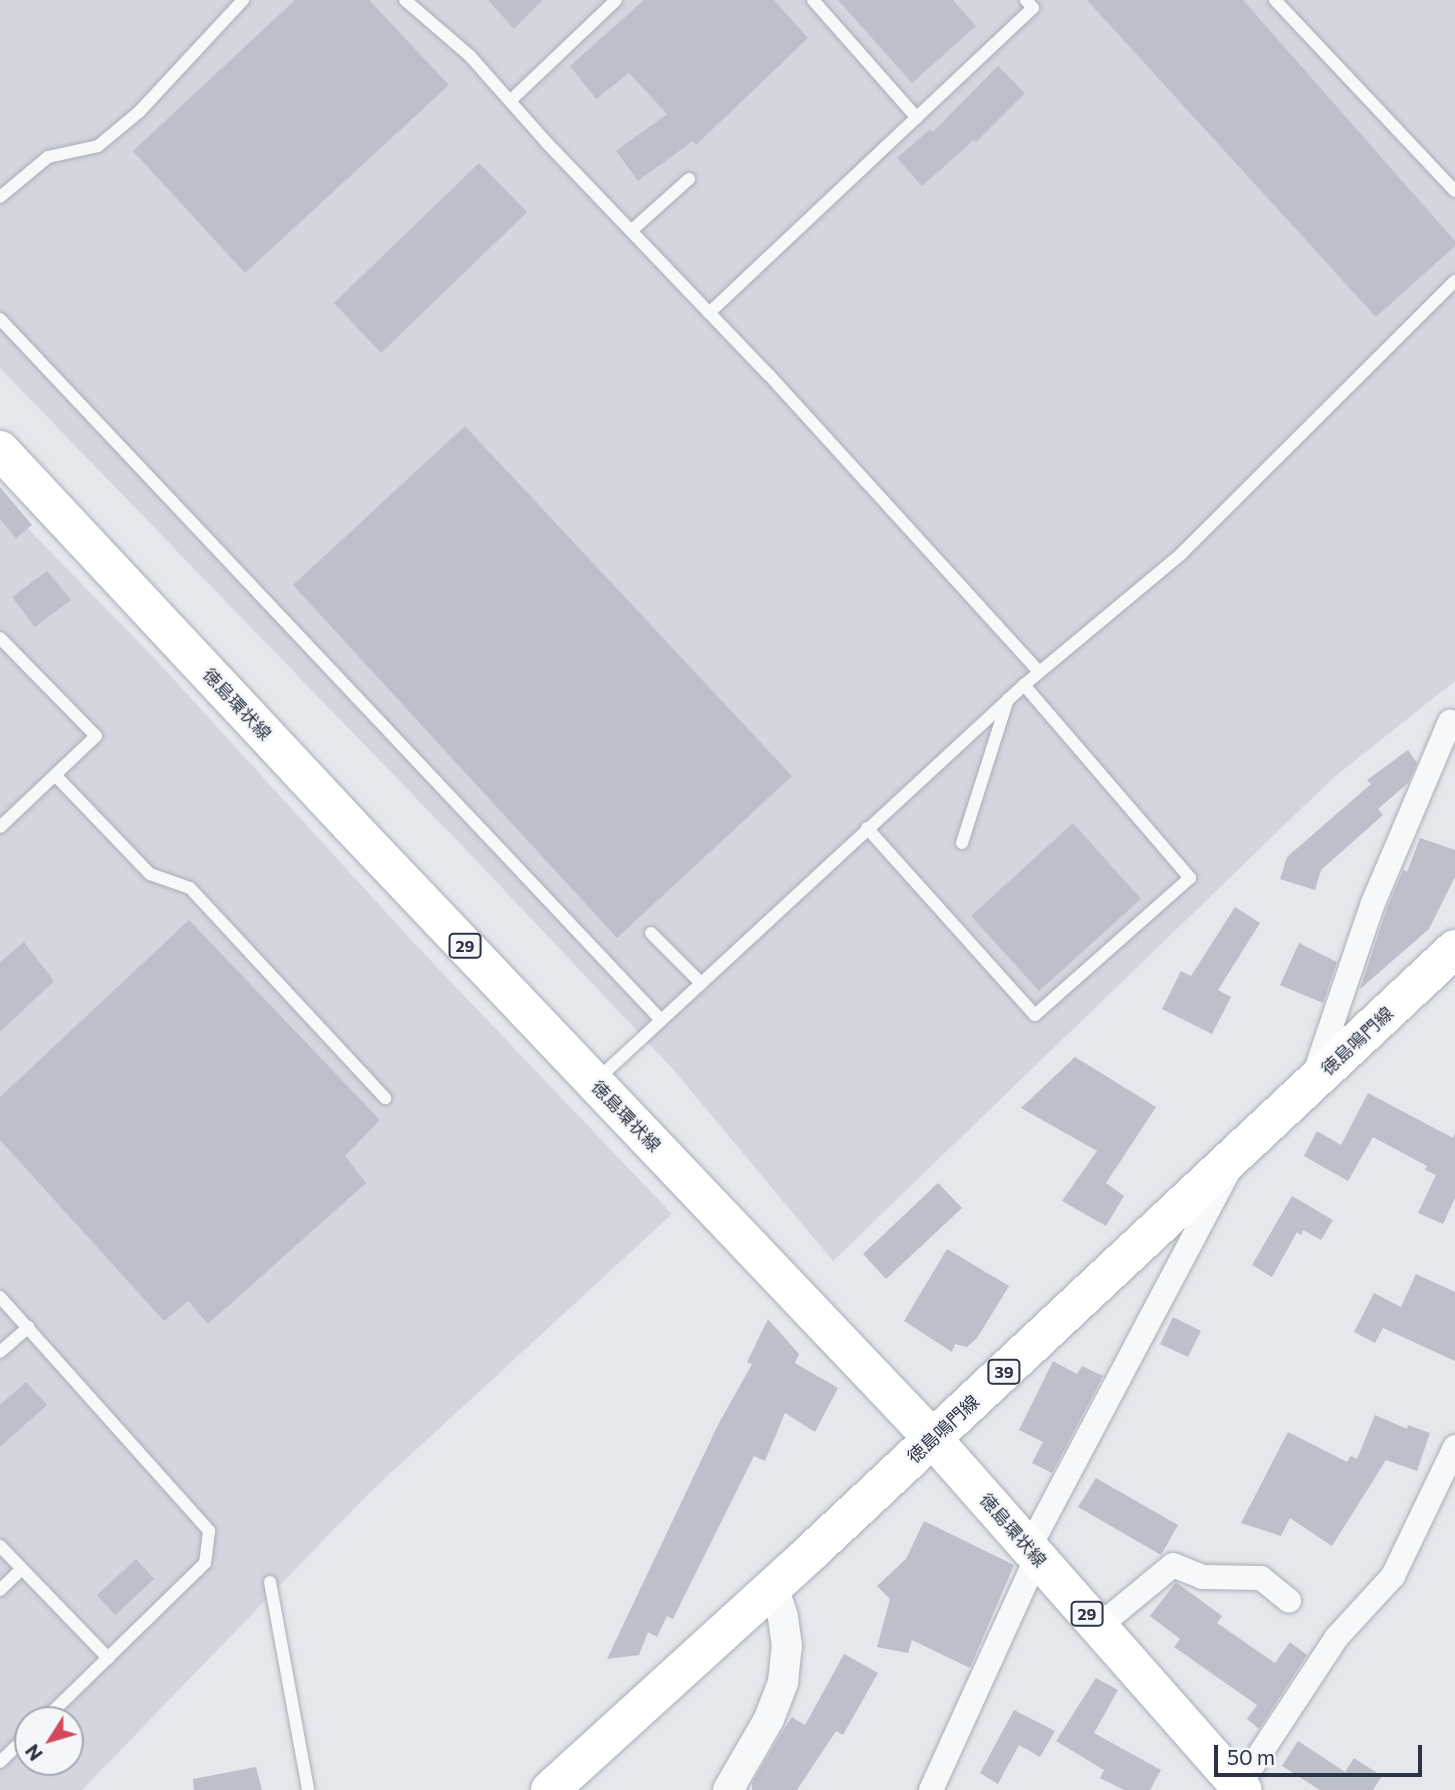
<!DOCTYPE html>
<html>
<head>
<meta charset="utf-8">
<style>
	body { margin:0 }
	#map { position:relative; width:1455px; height:1790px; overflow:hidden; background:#e4e7ec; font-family:Commissioner,"Noto Sans JP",sans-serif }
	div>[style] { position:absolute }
	.built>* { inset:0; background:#d2d6de }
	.building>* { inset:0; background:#bbc0ca }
	.roads { filter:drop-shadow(0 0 2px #a9aeb7) drop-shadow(0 0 2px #a9aeb7) }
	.service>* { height:12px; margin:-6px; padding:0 6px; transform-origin:6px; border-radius:6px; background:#f7f8fa }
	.minor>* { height:24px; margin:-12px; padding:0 12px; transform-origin:12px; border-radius:12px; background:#f7f8fa }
	.tertiary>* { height:30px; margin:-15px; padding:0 15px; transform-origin:15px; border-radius:15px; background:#f7f8fa }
	.primary>* { height:38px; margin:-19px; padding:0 19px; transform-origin:19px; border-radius:19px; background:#fff }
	span { translate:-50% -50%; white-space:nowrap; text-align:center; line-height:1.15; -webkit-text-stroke:5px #f4f6f9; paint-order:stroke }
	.shield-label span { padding:2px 5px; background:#f4f6f9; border:2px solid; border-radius:5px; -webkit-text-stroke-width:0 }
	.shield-label { font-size:16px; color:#2b3445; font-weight:700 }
	.street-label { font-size:18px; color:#2b3445 }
	.north { position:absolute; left:14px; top:1706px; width:70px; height:70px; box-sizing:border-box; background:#f4f6f9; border:2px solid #a4a8b1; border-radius:50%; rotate:233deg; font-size:19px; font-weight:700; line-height:28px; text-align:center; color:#2b3445 }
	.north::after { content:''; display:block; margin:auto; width:24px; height:32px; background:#d1495b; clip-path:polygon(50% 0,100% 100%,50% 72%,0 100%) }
	.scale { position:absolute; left:1214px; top:1745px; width:208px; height:32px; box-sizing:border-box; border:4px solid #2b3445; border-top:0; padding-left:9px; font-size:21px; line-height:24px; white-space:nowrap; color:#2b3445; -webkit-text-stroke:5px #f4f6f9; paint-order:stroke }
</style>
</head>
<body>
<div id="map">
	<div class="built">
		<div style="clip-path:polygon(0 0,1455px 0,1455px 681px,1333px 778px,833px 1261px,672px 1068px,474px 858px,0 368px)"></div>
		<div style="clip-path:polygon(evenodd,0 500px,156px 660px,414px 943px,672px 1214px,369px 1493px,82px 1790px,0 1790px,0 500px,28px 1720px,70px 1720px,70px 1762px,28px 1762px,28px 1720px)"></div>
	</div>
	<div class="building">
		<div style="clip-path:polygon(295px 0,369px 0,449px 85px,245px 273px,133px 151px)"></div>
		<div style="clip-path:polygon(488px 0,543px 0,514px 29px)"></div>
		<div style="clip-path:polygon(644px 0,774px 0,808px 38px,696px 145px,693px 141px,638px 181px,616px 151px,667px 114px,629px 73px,596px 99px,570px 66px)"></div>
		<div style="clip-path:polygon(838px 0,953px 0,976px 26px,912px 83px)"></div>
		<div style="clip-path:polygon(1087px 0,1243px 0,1455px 241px,1455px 246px,1376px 317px)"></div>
		<div style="clip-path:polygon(998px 66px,1025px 93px,976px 142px,974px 140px,922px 186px,897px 158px,930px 129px,933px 132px)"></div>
		<div style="clip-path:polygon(479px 163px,527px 212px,381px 353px,334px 303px)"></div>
		<div style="clip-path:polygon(465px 426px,792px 776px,617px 938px,293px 585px)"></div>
		<div style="clip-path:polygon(0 487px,32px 525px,16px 538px,0 519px)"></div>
		<div style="clip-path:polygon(47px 571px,71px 600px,35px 627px,12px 597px)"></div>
		<div style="clip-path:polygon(1408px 750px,1417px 763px,1408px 783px,1378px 809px,1383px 815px,1321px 870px,1315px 890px,1280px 879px,1287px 857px,1371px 784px,1367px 780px)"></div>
		<div style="clip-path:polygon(1073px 823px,1141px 899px,1039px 991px,971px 916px)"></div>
		<div style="clip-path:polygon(1420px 838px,1455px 850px,1455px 877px,1429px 929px,1360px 989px,1386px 911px,1403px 870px,1407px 872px)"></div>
		<div style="clip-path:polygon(1235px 907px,1260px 923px,1218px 990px,1231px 997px,1212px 1034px,1162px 1009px,1181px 971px,1191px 976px)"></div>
		<div style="clip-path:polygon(189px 920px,380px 1120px,345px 1156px,366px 1183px,208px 1324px,188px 1301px,164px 1321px,0 1140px,0 1097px)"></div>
		<div style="clip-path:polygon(24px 942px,54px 981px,0 1032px,0 962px)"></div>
		<div style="clip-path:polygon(1299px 943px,1337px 962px,1323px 1003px,1280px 985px)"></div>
		<div style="clip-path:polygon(1075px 1057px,1156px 1107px,1106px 1183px,1124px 1196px,1106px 1226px,1062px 1201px,1097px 1151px,1021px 1108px)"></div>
		<div style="clip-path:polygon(1368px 1093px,1453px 1138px,1455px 1133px,1455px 1198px,1443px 1224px,1418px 1213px,1436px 1175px,1425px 1170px,1427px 1166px,1373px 1137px,1348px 1181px,1304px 1156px,1317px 1131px,1341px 1145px)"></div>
		<div style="clip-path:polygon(938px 1183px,962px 1208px,886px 1279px,863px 1254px)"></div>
		<div style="clip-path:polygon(1292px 1196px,1333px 1220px,1321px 1240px,1303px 1230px,1301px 1235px,1297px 1232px,1272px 1277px,1252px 1265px)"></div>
		<div style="clip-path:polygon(947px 1249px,1009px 1286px,977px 1338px,967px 1347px,955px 1344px,952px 1352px,904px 1321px)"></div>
		<div style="clip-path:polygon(1416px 1274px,1455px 1292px,1455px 1361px,1383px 1328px,1375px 1343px,1354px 1332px,1374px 1293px,1401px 1307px)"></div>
		<div style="clip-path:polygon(1173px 1317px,1201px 1331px,1188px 1357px,1160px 1344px)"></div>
		<div style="clip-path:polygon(768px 1319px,799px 1354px,795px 1363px,838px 1388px,815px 1432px,785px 1413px,765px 1461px,754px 1456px,673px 1619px,667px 1616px,657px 1637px,648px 1632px,639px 1655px,607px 1659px,718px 1425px,752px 1364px,747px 1362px)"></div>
		<div style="clip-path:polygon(1053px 1361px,1077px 1374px,1082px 1366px,1103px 1376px,1052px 1473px,1032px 1463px,1043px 1442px,1019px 1430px)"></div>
		<div style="clip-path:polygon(26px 1382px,47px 1405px,0 1447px,0 1405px)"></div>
		<div style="clip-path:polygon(1375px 1415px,1407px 1429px,1408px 1425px,1430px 1433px,1417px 1471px,1386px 1460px,1332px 1546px,1290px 1518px,1281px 1536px,1241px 1523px,1288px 1432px,1347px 1462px,1351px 1456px,1357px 1459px)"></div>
		<div style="clip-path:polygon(1096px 1478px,1178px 1525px,1161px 1555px,1078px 1507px)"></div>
		<div style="clip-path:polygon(924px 1521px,1014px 1565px,970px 1668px,912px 1640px,908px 1653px,877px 1647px,890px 1599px,877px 1586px,906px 1559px)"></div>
		<div style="clip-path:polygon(136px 1559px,154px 1579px,115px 1615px,97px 1595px)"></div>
		<div style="clip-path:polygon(1176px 1582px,1222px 1616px,1217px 1623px,1275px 1663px,1290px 1642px,1307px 1655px,1259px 1729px,1247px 1719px,1257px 1705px,1174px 1647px,1180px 1639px,1150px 1616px)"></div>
		<div style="clip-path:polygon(844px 1654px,878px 1673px,843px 1735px,836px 1731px,797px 1790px,752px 1790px,752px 1783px,779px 1737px,792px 1717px,805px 1725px)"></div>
		<div style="clip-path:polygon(1096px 1678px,1118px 1690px,1094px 1733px,1161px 1770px,1150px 1790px,1124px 1790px,1100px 1778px,1104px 1770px,1056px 1741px)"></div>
		<div style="clip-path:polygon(1014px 1710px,1055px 1731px,1040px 1757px,1019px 1745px,998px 1784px,980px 1773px)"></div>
		<div style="clip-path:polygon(1298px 1741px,1345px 1772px,1354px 1758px,1382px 1776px,1373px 1790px,1320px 1790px,1282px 1766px)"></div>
		<div style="clip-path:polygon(256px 1767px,262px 1790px,194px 1790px,193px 1779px)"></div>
	</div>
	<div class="roads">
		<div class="service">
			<div style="left:405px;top:0;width:86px;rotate:40.7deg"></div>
			<div style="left:470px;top:56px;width:115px;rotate:48.5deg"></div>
			<div style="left:546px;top:142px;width:323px;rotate:46.3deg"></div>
			<div style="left:769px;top:375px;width:401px;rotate:47.7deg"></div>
			<div style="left:813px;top:0;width:157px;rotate:48.6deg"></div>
			<div style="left:1275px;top:0;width:262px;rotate:46.7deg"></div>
			<div style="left:510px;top:101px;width:146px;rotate:-43.6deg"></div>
			<div style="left:0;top:197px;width:62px;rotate:-39.8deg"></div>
			<div style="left:48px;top:157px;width:51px;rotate:-12.4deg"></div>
			<div style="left:98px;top:146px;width:53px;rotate:-39.7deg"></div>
			<div style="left:139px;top:112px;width:153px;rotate:-47.1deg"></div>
			<div style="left:631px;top:231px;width:78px;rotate:-41.9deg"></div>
			<div style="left:709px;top:313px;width:445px;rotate:-43.3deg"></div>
			<div style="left:1033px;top:8px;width:11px;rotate:-131deg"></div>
			<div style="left:0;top:319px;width:963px;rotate:46.68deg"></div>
			<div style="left:0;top:638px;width:137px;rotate:45.6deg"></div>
			<div style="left:96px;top:736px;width:132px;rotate:136.5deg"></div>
			<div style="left:55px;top:775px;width:137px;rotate:46.2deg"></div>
			<div style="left:150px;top:874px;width:42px;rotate:19.3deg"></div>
			<div style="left:190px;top:888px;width:287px;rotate:47.1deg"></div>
			<div style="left:867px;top:828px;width:251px;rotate:48.1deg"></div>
			<div style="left:1035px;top:1015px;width:207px;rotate:-41.5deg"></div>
			<div style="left:1190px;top:878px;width:255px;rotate:-130.7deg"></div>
			<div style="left:962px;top:843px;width:151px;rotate:-72.3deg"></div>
			<div style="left:651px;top:933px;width:71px;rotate:45deg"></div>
			<div style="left:602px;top:1075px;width:575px;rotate:-42.74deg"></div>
			<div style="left:1024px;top:685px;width:204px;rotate:-39.8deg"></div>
			<div style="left:1181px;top:554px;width:387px;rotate:-44.9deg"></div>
			<div style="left:0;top:1297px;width:314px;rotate:48.2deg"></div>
			<div style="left:209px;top:1531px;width:32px;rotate:97deg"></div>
			<div style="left:205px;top:1563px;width:225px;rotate:135.7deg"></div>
			<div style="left:0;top:1352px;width:38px;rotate:-41deg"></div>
			<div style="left:0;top:1546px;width:156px;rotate:46deg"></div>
			<div style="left:270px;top:1582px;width:211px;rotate:79.6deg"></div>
			<div style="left:0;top:1590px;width:30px;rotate:-44deg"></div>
			<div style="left:0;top:1762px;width:39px;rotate:-44deg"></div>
		</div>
		<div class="minor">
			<div style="left:1314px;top:1076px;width:183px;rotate:-71.2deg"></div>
			<div style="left:1373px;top:903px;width:197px;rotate:-67deg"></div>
			<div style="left:1029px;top:1548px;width:423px;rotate:-62.1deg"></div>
			<div style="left:1098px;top:1627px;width:97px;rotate:-39.6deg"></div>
			<div style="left:1173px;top:1565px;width:31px;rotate:22deg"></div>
			<div style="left:1202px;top:1577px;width:59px;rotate:1deg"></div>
			<div style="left:1261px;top:1578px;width:36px;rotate:39deg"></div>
			<div style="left:1239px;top:1786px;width:178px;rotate:-56.7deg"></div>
			<div style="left:1337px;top:1637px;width:83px;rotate:-47.4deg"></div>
			<div style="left:1393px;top:1576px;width:143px;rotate:-64.3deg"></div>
			<div style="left:931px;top:1790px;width:256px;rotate:-65.5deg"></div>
		</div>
		<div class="tertiary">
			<div style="left:728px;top:1790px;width:82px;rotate:-60deg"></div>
			<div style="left:769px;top:1719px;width:40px;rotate:-69deg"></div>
			<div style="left:783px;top:1682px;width:36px;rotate:-84deg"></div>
			<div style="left:787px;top:1646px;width:29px;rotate:-98deg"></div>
			<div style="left:783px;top:1617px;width:33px;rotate:-108deg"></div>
		</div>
		<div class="primary">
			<div style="left:0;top:450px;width:513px;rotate:46.97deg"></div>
			<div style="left:350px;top:825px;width:847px;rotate:46.48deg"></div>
			<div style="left:933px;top:1439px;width:468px;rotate:48.6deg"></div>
			<div style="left:550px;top:1790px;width:348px;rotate:-42.3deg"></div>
			<div style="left:807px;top:1556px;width:888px;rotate:-43.13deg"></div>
		</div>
	</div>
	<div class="shield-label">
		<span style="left:465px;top:946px">29</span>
		<span style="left:1004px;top:1372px">39</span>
		<span style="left:1087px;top:1614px">29</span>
	</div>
	<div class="street-label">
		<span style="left:237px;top:704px;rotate:47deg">徳島環状線</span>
		<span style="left:1357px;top:1041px;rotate:-43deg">徳島鳴門線</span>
		<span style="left:626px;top:1116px;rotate:46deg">徳島環状線</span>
		<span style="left:943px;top:1429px;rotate:-43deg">徳島鳴門線</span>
		<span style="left:1013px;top:1530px;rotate:49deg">徳島環状線</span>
	</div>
	<div class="north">N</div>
	<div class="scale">50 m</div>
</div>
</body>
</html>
